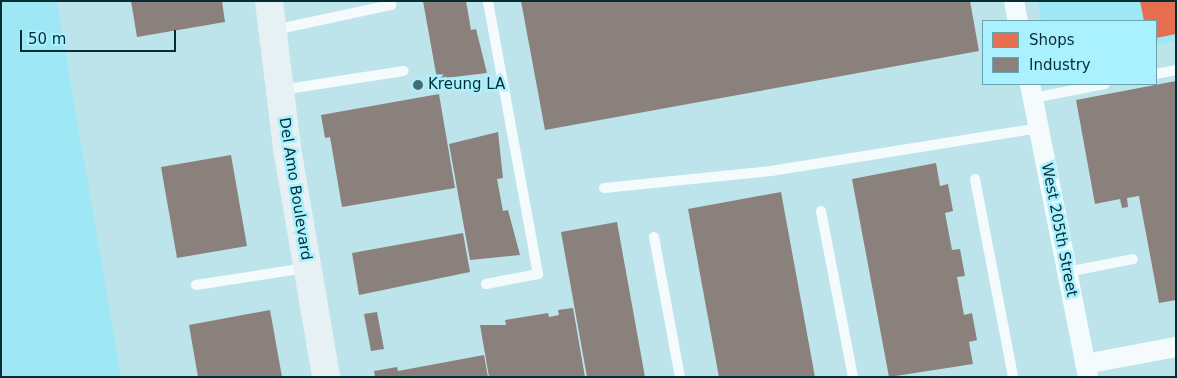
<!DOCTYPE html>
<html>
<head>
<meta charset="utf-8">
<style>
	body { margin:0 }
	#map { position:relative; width:1177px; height:378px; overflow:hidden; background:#bee4eb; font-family:"DejaVu Sans",sans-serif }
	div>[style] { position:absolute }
	.built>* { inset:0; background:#9ee8f5 }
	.shops>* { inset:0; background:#e76f51 }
	.industry>* { inset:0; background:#8a817c }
	.service>* { height:10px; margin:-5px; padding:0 5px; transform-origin:5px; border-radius:5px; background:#f5fbfc }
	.minor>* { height:20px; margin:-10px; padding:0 10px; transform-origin:10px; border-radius:10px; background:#f5fbfc }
	.secondary>* { height:28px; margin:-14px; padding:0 14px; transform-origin:14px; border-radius:14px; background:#e7f1f3 }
	.dots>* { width:14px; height:14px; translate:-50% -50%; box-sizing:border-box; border:2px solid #aaf1ff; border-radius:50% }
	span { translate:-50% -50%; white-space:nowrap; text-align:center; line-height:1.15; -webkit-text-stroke:5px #aaf1ff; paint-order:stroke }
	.poi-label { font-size:15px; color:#042e34 }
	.left { translate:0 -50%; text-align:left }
	.street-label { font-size:15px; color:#042e34 }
	.frame { position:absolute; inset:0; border:2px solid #042e34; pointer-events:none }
	.legend { position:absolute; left:982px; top:20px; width:175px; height:65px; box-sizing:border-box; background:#aaf1ff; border:1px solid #68a3ae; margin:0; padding:6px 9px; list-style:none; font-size:15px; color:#042e34 }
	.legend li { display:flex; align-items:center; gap:10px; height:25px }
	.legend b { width:25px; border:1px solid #68a3ae }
	.scale { position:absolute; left:20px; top:30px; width:156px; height:22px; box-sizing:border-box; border:2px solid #042e34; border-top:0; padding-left:6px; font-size:15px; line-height:18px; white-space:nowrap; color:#042e34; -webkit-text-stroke:4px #aaf1ff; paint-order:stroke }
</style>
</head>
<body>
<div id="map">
	<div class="built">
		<div style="clip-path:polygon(1px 1px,57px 1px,121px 377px,1px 377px)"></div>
		<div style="clip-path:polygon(1038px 1px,1176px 1px,1176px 41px,1156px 45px,1156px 21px,1041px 21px)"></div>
	</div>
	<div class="shops">
		<div style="clip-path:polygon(1140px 1px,1176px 1px,1176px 34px,1156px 38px,1156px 21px,1144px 21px)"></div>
	</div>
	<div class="industry">
		<div style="clip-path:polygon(131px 1px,222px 1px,225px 22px,137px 37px)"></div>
		<div style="clip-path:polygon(423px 1px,466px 1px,471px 30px,476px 29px,487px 73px,437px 79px)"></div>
		<div style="clip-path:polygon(521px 1px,970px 1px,979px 51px,545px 130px)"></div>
		<div style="clip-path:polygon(1176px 81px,1176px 300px,1159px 303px,1139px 196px,1127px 198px,1128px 207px,1122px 208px,1120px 199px,1095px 204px,1076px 100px)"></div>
		<div style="clip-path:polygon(439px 94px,455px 188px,342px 207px,330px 137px,325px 138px,321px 115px)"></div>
		<div style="clip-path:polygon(498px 132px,503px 178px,497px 179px,503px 211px,508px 210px,520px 255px,470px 260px,449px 144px)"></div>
		<div style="clip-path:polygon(231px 155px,247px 246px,177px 258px,161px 167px)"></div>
		<div style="clip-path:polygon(936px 163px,940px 186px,948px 184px,953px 211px,945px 213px,952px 250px,960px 249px,965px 276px,957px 277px,964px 315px,972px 313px,977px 340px,969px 342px,973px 364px,889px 377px,852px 179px)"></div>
		<div style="clip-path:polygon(781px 192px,815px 377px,719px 377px,688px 209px)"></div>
		<div style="clip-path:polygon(617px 222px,645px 377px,587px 377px,561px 232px)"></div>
		<div style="clip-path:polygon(463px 233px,470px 272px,359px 295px,352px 253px)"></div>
		<div style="clip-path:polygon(573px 308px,585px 377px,489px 377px,480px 325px,506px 325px,505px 320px,548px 313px,549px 317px,559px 315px,558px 310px)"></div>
		<div style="clip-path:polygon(270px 310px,282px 377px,198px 377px,189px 325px)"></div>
		<div style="clip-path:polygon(377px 312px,384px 349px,371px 351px,364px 314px)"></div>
		<div style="clip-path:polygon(484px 355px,488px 377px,375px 377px,374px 371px,397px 367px,398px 371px)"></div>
	</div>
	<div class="service">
		<div style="left:274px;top:30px;width:120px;rotate:-12.1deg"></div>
		<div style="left:391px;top:5px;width:4px;rotate:-90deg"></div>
		<div style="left:1156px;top:74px;width:20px;rotate:-11deg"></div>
		<div style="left:281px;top:90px;width:124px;rotate:-8.8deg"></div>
		<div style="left:1033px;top:98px;width:73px;rotate:-11deg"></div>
		<div style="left:975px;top:179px;width:202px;rotate:79.1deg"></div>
		<div style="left:604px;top:188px;width:168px;rotate:-5.8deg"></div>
		<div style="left:771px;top:171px;width:271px;rotate:-9.1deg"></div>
		<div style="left:821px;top:211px;width:169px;rotate:79.1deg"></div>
		<div style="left:654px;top:237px;width:142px;rotate:79.5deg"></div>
		<div style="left:1067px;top:272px;width:67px;rotate:-11.1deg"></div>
		<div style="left:486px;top:284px;width:53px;rotate:-10.9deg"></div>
		<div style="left:538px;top:274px;width:278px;rotate:-100.4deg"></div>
		<div style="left:196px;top:285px;width:111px;rotate:-8.8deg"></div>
	</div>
	<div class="minor">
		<div style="left:1014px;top:1px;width:20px;rotate:79deg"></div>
		<div style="left:1030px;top:84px;width:299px;rotate:78.8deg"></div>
		<div style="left:1085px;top:364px;width:93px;rotate:-10.6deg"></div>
	</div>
	<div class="secondary">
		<div style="left:269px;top:1px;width:148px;rotate:83deg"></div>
		<div style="left:287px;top:148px;width:232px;rotate:80.3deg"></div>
	</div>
	<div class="dots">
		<div style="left:418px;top:85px;background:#456e74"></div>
	</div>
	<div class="poi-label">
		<span class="left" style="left:428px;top:85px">Kreung LA</span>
	</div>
	<div class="street-label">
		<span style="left:295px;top:189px;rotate:81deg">Del Amo Boulevard</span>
		<span style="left:1059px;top:230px;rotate:79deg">West 205th Street</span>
	</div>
	<div class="frame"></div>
	<ul class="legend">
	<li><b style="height:14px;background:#e76f51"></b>Shops</li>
	<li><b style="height:14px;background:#8a817c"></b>Industry</li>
	</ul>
	<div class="scale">50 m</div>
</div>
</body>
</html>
